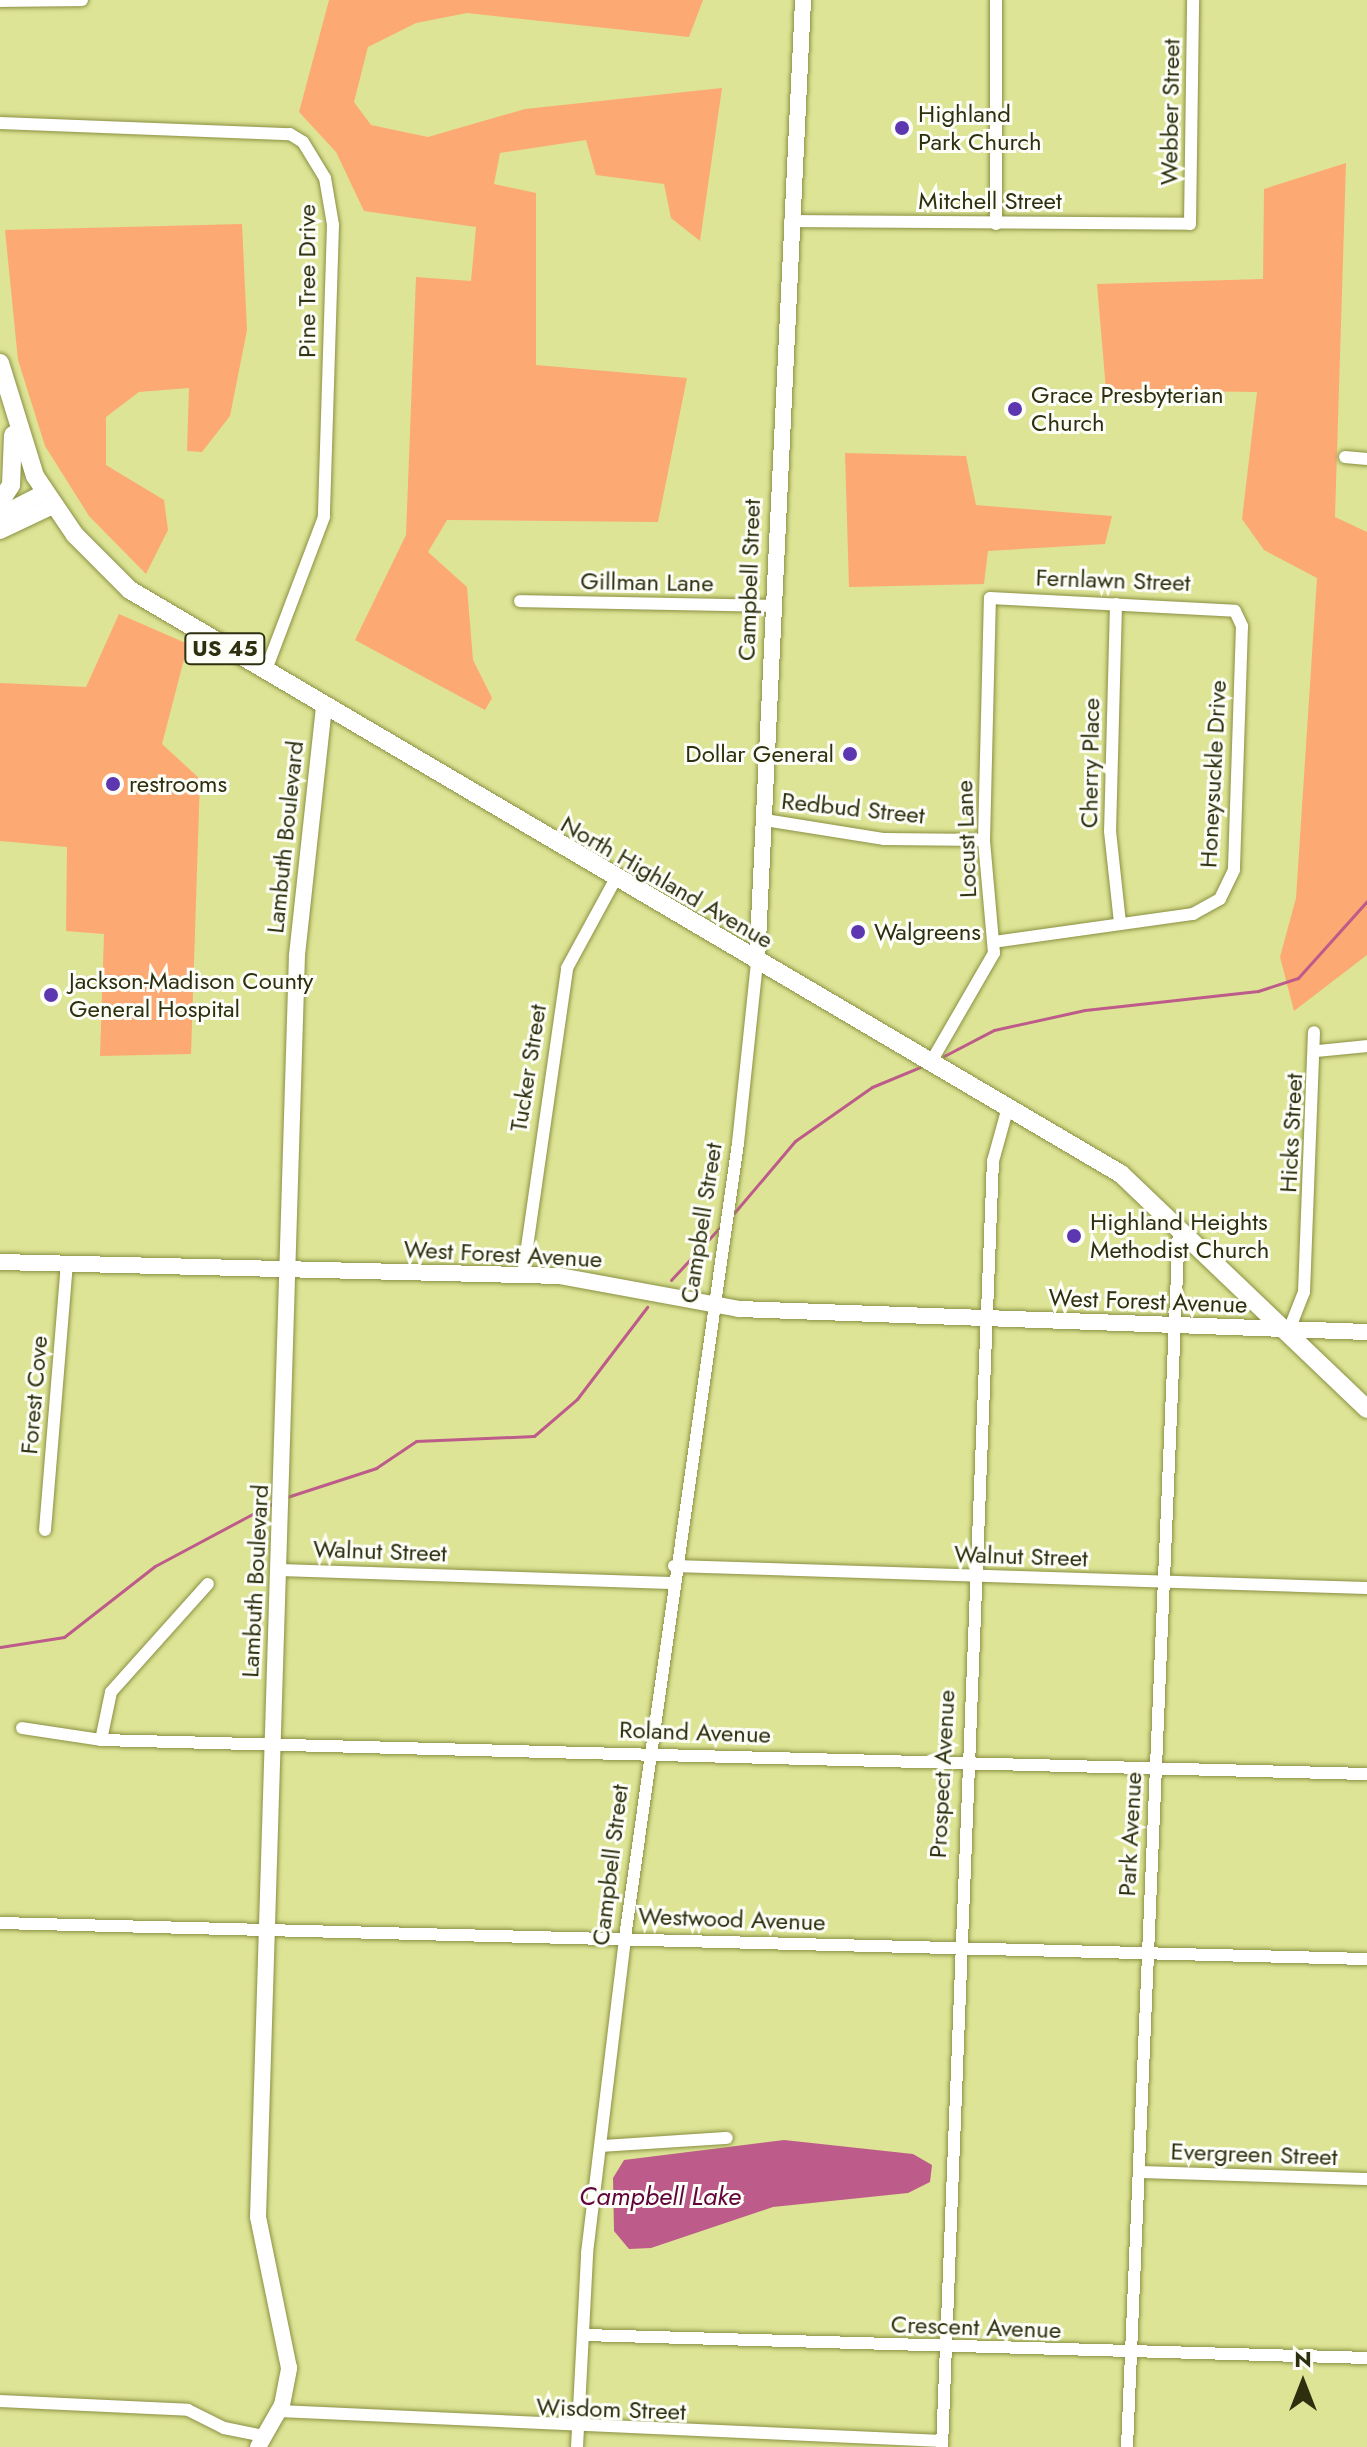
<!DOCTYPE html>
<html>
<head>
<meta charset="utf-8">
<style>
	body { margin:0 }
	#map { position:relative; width:1367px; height:2447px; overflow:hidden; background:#dde495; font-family:Jost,sans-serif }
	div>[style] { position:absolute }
	.green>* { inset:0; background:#fda974 }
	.water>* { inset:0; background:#bd5c8a }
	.stream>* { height:3px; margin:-1.5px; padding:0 1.5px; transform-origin:1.5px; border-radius:1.5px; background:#bd5c8a }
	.roads { filter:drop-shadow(0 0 2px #8b9042) drop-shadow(0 0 2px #8b9042) }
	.street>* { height:12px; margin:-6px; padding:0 6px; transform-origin:6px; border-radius:6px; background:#fff }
	.secondary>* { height:16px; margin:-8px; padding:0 8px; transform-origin:8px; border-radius:8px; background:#fff }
	.primary>* { height:18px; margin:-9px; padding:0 9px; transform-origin:9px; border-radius:9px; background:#fff }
	.dots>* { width:22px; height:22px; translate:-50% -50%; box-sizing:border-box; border:4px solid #fdfef7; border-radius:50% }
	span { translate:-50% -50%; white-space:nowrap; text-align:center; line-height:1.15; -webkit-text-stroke:6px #fdfef7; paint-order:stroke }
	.shield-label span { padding:2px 6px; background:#fdfef7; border:2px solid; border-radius:6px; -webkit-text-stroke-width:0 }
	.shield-label { font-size:22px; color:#2d2f0f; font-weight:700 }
	.street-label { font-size:24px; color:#2d2f0f }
	.poi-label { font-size:24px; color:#2d2f0f }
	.left { translate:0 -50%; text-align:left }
	.right { translate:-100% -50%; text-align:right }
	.water-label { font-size:26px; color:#62043c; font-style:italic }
	.north { position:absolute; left:1263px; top:2343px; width:80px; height:80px; -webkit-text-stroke:6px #fdfef7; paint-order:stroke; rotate:0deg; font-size:22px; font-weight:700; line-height:32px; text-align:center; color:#2d2f0f }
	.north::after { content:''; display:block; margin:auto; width:28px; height:36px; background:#2d2f0f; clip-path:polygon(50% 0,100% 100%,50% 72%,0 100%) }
</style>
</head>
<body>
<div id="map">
	<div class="green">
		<div style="clip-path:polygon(329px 0,703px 0,689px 37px,467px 13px,416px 23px,368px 47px,354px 102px,371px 125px,428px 137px,525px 109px,722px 88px,700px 241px,671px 218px,664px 184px,596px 175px,586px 140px,500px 153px,494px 184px,536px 193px,536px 365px,687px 378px,658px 522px,447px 520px,428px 552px,467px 587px,473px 660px,492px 698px,485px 710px,355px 640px,406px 535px,416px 277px,471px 281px,476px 227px,364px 211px,336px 152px,299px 112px)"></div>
		<div style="clip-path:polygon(1346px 163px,1335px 517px,1367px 532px,1367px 955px,1294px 1011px,1280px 957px,1296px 898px,1317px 578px,1264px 550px,1242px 519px,1257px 392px,1106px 390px,1097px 284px,1263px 279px,1264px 189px)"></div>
		<div style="clip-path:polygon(242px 224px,247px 330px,230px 416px,202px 452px,187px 451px,189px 388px,139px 392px,106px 417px,106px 465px,164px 500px,168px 530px,146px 574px,89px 516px,45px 446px,18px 360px,5px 230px)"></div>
		<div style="clip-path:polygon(845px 453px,966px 456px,976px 505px,1112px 516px,1105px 544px,988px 551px,984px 584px,849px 587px)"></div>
		<div style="clip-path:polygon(119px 614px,188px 644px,162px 744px,200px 779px,191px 1054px,100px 1056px,104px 934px,66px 931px,67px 847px,0 841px,0 683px,86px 687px)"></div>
	</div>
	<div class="water">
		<div style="clip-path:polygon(784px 2140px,913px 2154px,932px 2165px,930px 2182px,908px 2193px,773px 2207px,651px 2248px,629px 2249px,614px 2231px,613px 2178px,624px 2160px)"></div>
	</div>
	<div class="stream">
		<div style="left:944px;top:1056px;width:56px;rotate:-27.5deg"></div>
		<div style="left:994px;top:1030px;width:93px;rotate:-12.4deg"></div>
		<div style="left:1085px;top:1010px;width:174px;rotate:-6.3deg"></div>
		<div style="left:1258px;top:991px;width:42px;rotate:-18deg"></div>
		<div style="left:1298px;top:978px;width:103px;rotate:-48.1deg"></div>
		<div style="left:734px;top:1213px;width:94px;rotate:-49.7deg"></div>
		<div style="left:795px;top:1141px;width:94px;rotate:-35deg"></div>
		<div style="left:872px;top:1087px;width:52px;rotate:-22.6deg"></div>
		<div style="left:671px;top:1280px;width:72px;rotate:-47.2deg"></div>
		<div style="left:287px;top:1497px;width:94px;rotate:-18deg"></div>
		<div style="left:376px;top:1468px;width:48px;rotate:-34deg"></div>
		<div style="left:416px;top:1441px;width:118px;rotate:-2.4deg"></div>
		<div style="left:534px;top:1436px;width:57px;rotate:-40.7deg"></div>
		<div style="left:577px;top:1399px;width:116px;rotate:-52.7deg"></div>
		<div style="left:0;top:1647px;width:65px;rotate:-8.9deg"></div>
		<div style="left:64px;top:1637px;width:115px;rotate:-38deg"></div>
		<div style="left:155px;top:1566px;width:134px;rotate:-28.1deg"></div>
	</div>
	<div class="roads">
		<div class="street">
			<div style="left:996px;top:0;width:224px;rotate:90deg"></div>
			<div style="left:0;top:1px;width:82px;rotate:-0.7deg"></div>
			<div style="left:0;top:123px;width:290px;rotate:2.2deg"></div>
			<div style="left:290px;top:134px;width:15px;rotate:32deg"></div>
			<div style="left:303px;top:142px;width:42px;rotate:58.6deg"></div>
			<div style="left:325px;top:178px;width:48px;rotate:80.3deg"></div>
			<div style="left:333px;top:225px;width:292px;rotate:91.8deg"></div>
			<div style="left:324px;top:517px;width:166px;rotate:110.8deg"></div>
			<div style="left:790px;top:221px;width:400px;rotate:0.4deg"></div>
			<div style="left:1190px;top:224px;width:224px;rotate:-89.2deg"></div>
			<div style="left:1345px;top:457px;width:22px;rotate:5deg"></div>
			<div style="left:520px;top:601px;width:252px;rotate:1.1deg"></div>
			<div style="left:1116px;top:604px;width:227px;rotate:91.5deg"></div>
			<div style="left:1110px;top:831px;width:93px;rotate:83.8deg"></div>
			<div style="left:765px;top:820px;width:121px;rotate:9.1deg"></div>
			<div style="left:884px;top:839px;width:100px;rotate:0.6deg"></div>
			<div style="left:1317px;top:1051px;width:50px;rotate:-5.7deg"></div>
			<div style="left:931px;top:1062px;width:126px;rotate:-60deg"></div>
			<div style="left:994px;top:953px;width:113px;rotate:-95.1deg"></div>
			<div style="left:984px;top:840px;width:242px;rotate:-88.6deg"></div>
			<div style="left:990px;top:598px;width:245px;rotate:3deg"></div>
			<div style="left:1235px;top:611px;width:17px;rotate:65deg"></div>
			<div style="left:1242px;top:626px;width:244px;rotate:91.9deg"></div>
			<div style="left:1234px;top:870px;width:32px;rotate:116deg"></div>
			<div style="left:1220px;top:899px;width:31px;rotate:151deg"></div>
			<div style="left:1193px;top:914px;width:200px;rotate:172deg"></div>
			<div style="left:523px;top:1275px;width:310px;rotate:-81.8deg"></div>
			<div style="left:567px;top:968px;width:100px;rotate:-61.4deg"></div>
			<div style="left:1289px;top:1330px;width:41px;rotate:-68.5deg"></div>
			<div style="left:1304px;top:1292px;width:260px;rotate:-87.8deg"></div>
			<div style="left:45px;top:1530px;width:267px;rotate:-85.3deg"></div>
			<div style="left:674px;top:1566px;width:693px;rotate:1.82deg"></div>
			<div style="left:280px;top:1570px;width:391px;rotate:1.9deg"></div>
			<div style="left:22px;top:1728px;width:80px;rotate:8.6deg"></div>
			<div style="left:101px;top:1740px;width:1266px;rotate:1.54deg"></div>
			<div style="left:101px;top:1740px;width:49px;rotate:-78.2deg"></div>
			<div style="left:111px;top:1692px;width:145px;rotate:-48.1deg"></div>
			<div style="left:0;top:1923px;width:1367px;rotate:1.51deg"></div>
			<div style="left:602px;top:2146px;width:125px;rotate:-3.7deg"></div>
			<div style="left:1139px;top:2172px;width:228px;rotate:1.8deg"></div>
			<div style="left:584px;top:2335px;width:783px;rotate:1.68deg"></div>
			<div style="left:0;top:2401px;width:188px;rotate:2.7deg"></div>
			<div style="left:188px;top:2410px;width:40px;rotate:26.6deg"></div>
			<div style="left:224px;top:2428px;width:41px;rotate:11.3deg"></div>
			<div style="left:279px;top:2411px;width:664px;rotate:2.59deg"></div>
			<div style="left:577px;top:2447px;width:194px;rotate:-87deg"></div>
			<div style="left:587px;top:2253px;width:318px;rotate:-83.1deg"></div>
			<div style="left:625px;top:1937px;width:802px;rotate:-81.9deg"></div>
			<div style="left:738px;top:1143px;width:182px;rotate:-84deg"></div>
			<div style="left:942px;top:2447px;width:1287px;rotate:-87.73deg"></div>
			<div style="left:993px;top:1161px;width:56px;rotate:-74.5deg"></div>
			<div style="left:1127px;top:2447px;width:1221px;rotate:-87.56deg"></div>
		</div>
		<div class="secondary">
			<div style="left:0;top:515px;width:51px;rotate:-27.1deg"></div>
			<div style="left:0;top:531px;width:59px;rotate:-25.3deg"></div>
			<div style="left:757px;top:962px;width:963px;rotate:-87.26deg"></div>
			<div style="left:0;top:1262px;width:560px;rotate:1.43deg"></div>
			<div style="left:560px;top:1276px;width:182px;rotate:10.4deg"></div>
			<div style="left:739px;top:1309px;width:628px;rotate:2.1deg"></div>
			<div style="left:258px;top:2447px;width:48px;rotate:-60.3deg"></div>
			<div style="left:282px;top:2405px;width:38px;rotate:-79deg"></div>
			<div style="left:289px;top:2368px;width:154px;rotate:-101.6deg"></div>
			<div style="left:258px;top:2217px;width:1263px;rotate:-88.23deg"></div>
			<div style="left:297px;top:955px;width:248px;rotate:-83.8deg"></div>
		</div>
		<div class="primary">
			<div style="left:0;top:363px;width:118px;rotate:72.8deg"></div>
			<div style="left:35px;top:476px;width:71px;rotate:55.9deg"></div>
			<div style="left:75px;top:535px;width:78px;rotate:45deg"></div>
			<div style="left:130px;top:590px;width:1150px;rotate:30.51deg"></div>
			<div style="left:1121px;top:1174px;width:340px;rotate:43.7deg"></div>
			<div style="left:0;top:502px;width:20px;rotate:-57deg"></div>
			<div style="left:11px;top:485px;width:50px;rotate:-87.7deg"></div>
		</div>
	</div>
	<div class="dots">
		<div style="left:902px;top:128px;background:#5d37af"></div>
		<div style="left:1015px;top:409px;background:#5d37af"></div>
		<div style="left:850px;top:754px;background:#5d37af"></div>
		<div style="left:113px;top:784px;background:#5d37af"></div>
		<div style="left:858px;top:932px;background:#5d37af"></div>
		<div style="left:51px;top:995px;background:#5d37af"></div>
		<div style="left:1074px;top:1236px;background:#5d37af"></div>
	</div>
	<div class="shield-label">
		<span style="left:225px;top:649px">US 45</span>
	</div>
	<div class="street-label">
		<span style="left:1170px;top:112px;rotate:-89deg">Webber Street</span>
		<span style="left:990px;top:201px">Mitchell Street</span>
		<span style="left:307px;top:281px;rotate:-90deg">Pine Tree Drive</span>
		<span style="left:749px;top:580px;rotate:-88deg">Campbell Street</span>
		<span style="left:1113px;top:580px;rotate:2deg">Fernlawn Street</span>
		<span style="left:647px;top:582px;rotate:1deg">Gillman Lane</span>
		<span style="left:1090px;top:763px;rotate:-89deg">Cherry Place</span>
		<span style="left:1213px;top:774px;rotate:-87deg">Honeysuckle Drive</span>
		<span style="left:853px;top:808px;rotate:6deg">Redbud Street</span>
		<span style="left:285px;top:837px;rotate:-84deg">Lambuth Boulevard</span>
		<span style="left:966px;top:839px;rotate:-92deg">Locust Lane</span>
		<span style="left:667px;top:882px;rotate:30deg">North Highland Avenue</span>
		<span style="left:528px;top:1068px;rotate:-81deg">Tucker Street</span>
		<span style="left:1291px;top:1133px;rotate:-87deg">Hicks Street</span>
		<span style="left:701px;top:1223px;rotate:-81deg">Campbell Street</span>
		<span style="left:503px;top:1254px;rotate:3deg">West Forest Avenue</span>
		<span style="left:1148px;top:1301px;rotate:2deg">West Forest Avenue</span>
		<span style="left:34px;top:1395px;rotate:-85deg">Forest Cove</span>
		<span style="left:380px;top:1551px;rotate:2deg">Walnut Street</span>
		<span style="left:1021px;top:1556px;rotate:2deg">Walnut Street</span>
		<span style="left:255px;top:1581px;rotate:-87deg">Lambuth Boulevard</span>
		<span style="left:695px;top:1732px;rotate:2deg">Roland Avenue</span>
		<span style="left:942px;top:1774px;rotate:-87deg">Prospect Avenue</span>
		<span style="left:1130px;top:1834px;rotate:-87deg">Park Avenue</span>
		<span style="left:610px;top:1865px;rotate:-83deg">Campbell Street</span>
		<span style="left:732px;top:1919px;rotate:2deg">Westwood Avenue</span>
		<span style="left:1254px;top:2154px;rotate:2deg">Evergreen Street</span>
		<span style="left:976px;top:2327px;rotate:2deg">Crescent Avenue</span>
		<span style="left:611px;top:2409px;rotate:2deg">Wisdom Street</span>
	</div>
	<div class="poi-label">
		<span class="left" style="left:918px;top:128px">Highland<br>Park Church</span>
		<span class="left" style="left:1031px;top:409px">Grace Presbyterian<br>Church</span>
		<span class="right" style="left:834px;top:754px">Dollar General</span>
		<span class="left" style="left:129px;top:784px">restrooms</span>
		<span class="left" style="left:874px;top:932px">Walgreens</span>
		<span class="left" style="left:69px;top:995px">Jackson-Madison County<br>General Hospital</span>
		<span class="left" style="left:1090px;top:1236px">Highland Heights<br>Methodist Church</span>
	</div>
	<div class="water-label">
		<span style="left:660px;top:2197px">Campbell Lake</span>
	</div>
	<div class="north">N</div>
</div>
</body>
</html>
